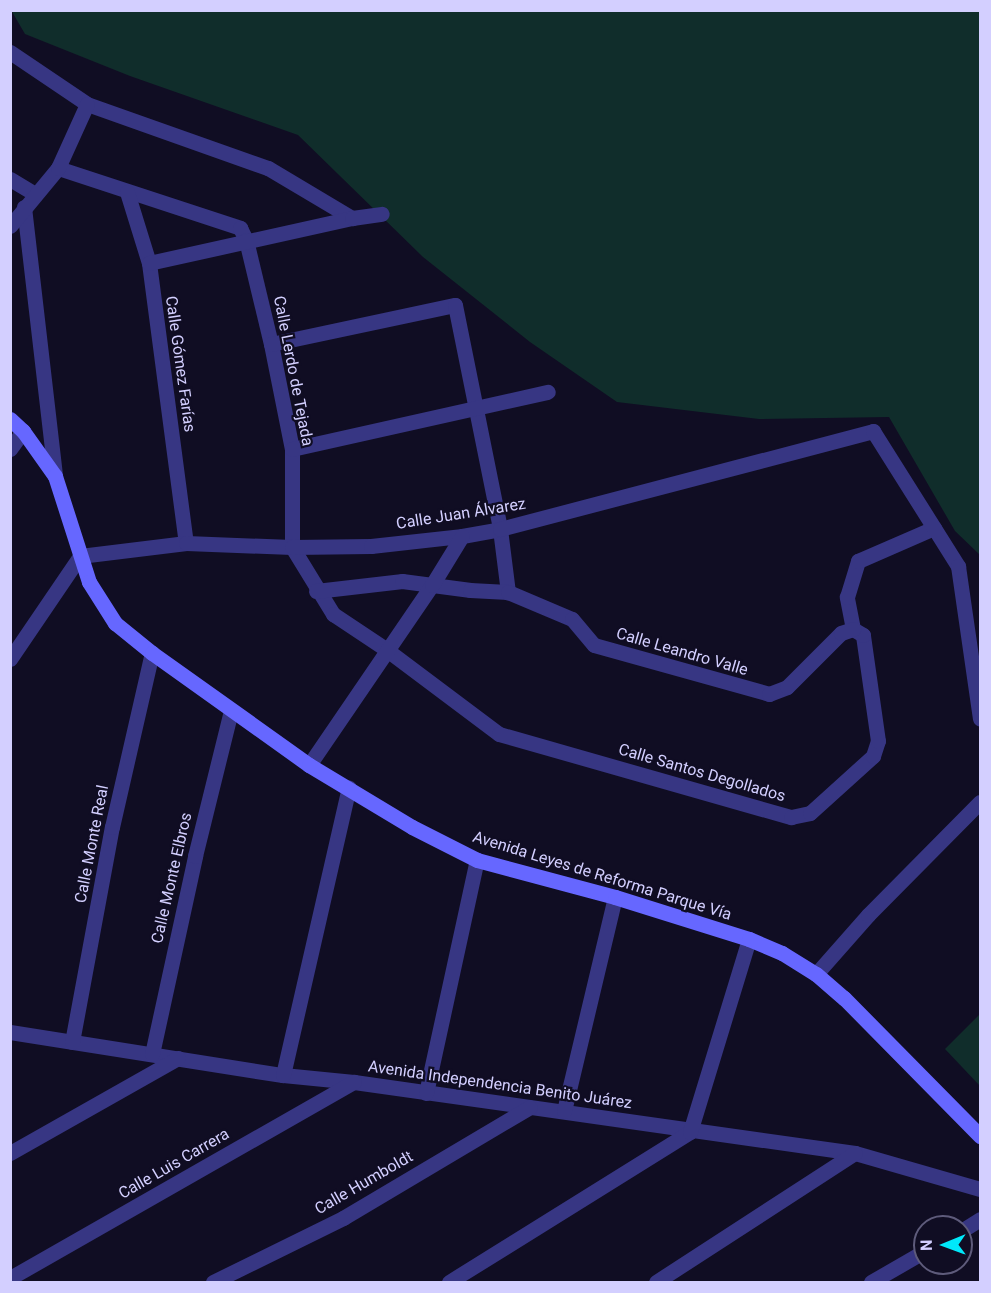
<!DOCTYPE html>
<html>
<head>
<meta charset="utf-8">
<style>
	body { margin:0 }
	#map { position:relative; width:991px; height:1293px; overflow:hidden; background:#100d23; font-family:Roboto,sans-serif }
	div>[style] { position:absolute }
	.green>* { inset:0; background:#102d2b }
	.street>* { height:15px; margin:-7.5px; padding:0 7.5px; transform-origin:7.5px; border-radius:7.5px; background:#373683 }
	.secondary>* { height:15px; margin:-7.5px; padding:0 7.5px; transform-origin:7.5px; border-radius:7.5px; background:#6667ff }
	span { translate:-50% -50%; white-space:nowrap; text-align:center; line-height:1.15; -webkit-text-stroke:4.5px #100d23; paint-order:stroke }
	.street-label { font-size:16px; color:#d3cfff }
	.frame { position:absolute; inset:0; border:12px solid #d3cfff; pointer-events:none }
	.north { position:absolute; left:913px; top:1215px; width:60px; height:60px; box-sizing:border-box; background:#100d23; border:2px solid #5e5b7b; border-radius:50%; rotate:269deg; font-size:16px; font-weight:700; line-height:24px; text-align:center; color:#d3cfff }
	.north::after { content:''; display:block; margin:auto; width:21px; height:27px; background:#00e8fa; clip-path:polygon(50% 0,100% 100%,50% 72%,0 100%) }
</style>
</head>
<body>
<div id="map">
	<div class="green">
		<div style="clip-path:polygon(11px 10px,980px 11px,980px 555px,955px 531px,889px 417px,759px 419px,617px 402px,530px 342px,423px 257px,298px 135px,130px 76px,25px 34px)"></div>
		<div style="clip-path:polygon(980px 1014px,980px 1086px,945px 1049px)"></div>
	</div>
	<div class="street">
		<div style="left:10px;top:52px;width:93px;rotate:34deg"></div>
		<div style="left:87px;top:104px;width:192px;rotate:19.5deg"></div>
		<div style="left:268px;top:168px;width:98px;rotate:30.8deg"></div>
		<div style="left:58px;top:168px;width:192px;rotate:18.2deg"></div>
		<div style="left:240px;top:228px;width:13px;rotate:63deg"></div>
		<div style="left:246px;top:240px;width:107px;rotate:76.5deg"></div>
		<div style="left:271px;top:344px;width:107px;rotate:78.7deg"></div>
		<div style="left:292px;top:449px;width:98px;rotate:90deg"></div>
		<div style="left:292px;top:547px;width:79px;rotate:58.5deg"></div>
		<div style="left:333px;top:614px;width:65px;rotate:33.7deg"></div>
		<div style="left:387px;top:650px;width:140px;rotate:36.9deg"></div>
		<div style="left:499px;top:734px;width:304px;rotate:15.9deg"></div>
		<div style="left:791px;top:817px;width:19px;rotate:-12deg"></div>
		<div style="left:810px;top:813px;width:85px;rotate:-42.1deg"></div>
		<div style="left:873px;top:756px;width:16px;rotate:-72deg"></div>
		<div style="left:878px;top:741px;width:107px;rotate:-98.1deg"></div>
		<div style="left:863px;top:635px;width:12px;rotate:-149deg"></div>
		<div style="left:853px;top:629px;width:33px;rotate:-101deg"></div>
		<div style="left:847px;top:597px;width:38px;rotate:-73deg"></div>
		<div style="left:858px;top:561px;width:83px;rotate:-23.5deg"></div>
		<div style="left:10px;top:179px;width:29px;rotate:31deg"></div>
		<div style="left:127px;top:192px;width:74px;rotate:72.8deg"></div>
		<div style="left:149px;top:263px;width:282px;rotate:82.5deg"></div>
		<div style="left:24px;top:207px;width:271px;rotate:83.4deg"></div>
		<div style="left:10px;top:226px;width:75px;rotate:-50.4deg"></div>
		<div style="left:58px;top:168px;width:70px;rotate:-65.6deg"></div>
		<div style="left:149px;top:263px;width:208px;rotate:-12.5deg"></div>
		<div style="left:352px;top:218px;width:30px;rotate:-8deg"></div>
		<div style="left:271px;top:344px;width:188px;rotate:-12deg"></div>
		<div style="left:455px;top:305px;width:228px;rotate:78.6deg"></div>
		<div style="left:500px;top:529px;width:64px;rotate:82.8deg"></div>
		<div style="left:10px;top:449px;width:22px;rotate:-54deg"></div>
		<div style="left:292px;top:449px;width:262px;rotate:-12.6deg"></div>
		<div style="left:316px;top:591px;width:87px;rotate:-6.6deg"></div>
		<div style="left:402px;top:581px;width:69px;rotate:7.5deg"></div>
		<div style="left:470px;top:590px;width:38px;rotate:3deg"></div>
		<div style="left:508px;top:592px;width:69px;rotate:22.9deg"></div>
		<div style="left:572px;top:619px;width:34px;rotate:50deg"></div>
		<div style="left:594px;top:645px;width:182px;rotate:15.6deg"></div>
		<div style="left:769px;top:694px;width:19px;rotate:-21deg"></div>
		<div style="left:787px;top:687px;width:76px;rotate:-45deg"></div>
		<div style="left:841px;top:633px;width:13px;rotate:-18deg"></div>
		<div style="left:10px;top:659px;width:125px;rotate:-55.8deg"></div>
		<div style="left:80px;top:556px;width:107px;rotate:-7deg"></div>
		<div style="left:186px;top:543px;width:106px;rotate:2.2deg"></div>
		<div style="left:292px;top:547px;width:79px;rotate:-0.7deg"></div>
		<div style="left:371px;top:546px;width:92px;rotate:-6.3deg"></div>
		<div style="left:462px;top:536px;width:39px;rotate:-10deg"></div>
		<div style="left:500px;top:529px;width:386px;rotate:-14.7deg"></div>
		<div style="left:873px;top:431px;width:160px;rotate:57.8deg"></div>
		<div style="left:958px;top:566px;width:154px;rotate:81.8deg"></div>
		<div style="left:309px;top:765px;width:218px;rotate:-55.7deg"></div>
		<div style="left:432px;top:585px;width:57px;rotate:-58.5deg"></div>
		<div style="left:816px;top:974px;width:79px;rotate:-48.6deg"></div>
		<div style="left:868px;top:915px;width:159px;rotate:-45.3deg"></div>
		<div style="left:10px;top:1032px;width:276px;rotate:9deg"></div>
		<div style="left:283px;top:1075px;width:71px;rotate:5.6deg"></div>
		<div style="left:354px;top:1082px;width:506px;rotate:8.07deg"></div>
		<div style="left:855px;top:1153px;width:130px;rotate:16.1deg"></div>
		<div style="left:72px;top:1042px;width:219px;rotate:-79.5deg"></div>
		<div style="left:112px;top:827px;width:179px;rotate:-77.1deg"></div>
		<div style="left:152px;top:1054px;width:203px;rotate:-77.7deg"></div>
		<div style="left:195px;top:856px;width:149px;rotate:-76.1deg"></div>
		<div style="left:283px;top:1075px;width:295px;rotate:-77.1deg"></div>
		<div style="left:426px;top:1093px;width:239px;rotate:-77.7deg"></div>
		<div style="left:564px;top:1111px;width:220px;rotate:-76.6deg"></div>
		<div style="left:10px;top:1153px;width:193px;rotate:-29.5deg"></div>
		<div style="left:961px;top:1231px;width:22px;rotate:-32deg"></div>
		<div style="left:10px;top:1278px;width:396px;rotate:-29.7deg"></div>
		<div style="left:213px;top:1282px;width:145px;rotate:-26.2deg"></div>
		<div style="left:343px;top:1218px;width:217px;rotate:-30.7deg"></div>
		<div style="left:449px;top:1282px;width:284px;rotate:-31.9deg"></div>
		<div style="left:690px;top:1132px;width:202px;rotate:-73deg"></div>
		<div style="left:656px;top:1282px;width:237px;rotate:-33deg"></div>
		<div style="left:871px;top:1282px;width:62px;rotate:-29.9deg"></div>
	</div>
	<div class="secondary">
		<div style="left:10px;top:419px;width:18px;rotate:43deg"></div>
		<div style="left:23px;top:431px;width:55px;rotate:54.6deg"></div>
		<div style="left:55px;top:476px;width:111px;rotate:72.2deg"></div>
		<div style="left:89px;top:582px;width:49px;rotate:57.6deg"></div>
		<div style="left:115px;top:623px;width:48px;rotate:39deg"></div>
		<div style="left:152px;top:653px;width:193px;rotate:35.5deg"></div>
		<div style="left:309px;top:765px;width:120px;rotate:31deg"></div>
		<div style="left:412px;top:827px;width:73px;rotate:26.9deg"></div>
		<div style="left:477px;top:860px;width:143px;rotate:15deg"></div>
		<div style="left:615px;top:897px;width:140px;rotate:17.4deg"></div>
		<div style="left:749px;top:939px;width:36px;rotate:23deg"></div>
		<div style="left:782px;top:953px;width:40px;rotate:32deg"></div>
		<div style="left:816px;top:974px;width:37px;rotate:41deg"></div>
		<div style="left:844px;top:998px;width:194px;rotate:45.4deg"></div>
	</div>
	<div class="street-label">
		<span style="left:180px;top:364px;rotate:82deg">Calle Gómez Farías</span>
		<span style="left:293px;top:371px;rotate:79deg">Calle Lerdo de Tejada</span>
		<span style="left:461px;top:514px;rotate:-9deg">Calle Juan Álvarez</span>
		<span style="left:682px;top:652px;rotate:16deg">Calle Leandro Valle</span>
		<span style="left:702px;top:773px;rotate:16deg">Calle Santos Degollados</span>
		<span style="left:92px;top:844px;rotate:-79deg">Calle Monte Real</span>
		<span style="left:602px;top:876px;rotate:17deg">Avenida Leyes de Reforma Parque Vía</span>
		<span style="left:172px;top:878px;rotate:-77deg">Calle Monte Elbros</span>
		<span style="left:500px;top:1085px;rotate:8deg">Avenida Independencia Benito Juárez</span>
		<span style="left:174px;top:1164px;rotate:-30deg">Calle Luis Carrera</span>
		<span style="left:364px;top:1183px;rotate:-30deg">Calle Humboldt</span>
	</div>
	<div class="frame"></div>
	<div class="north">N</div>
</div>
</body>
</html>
